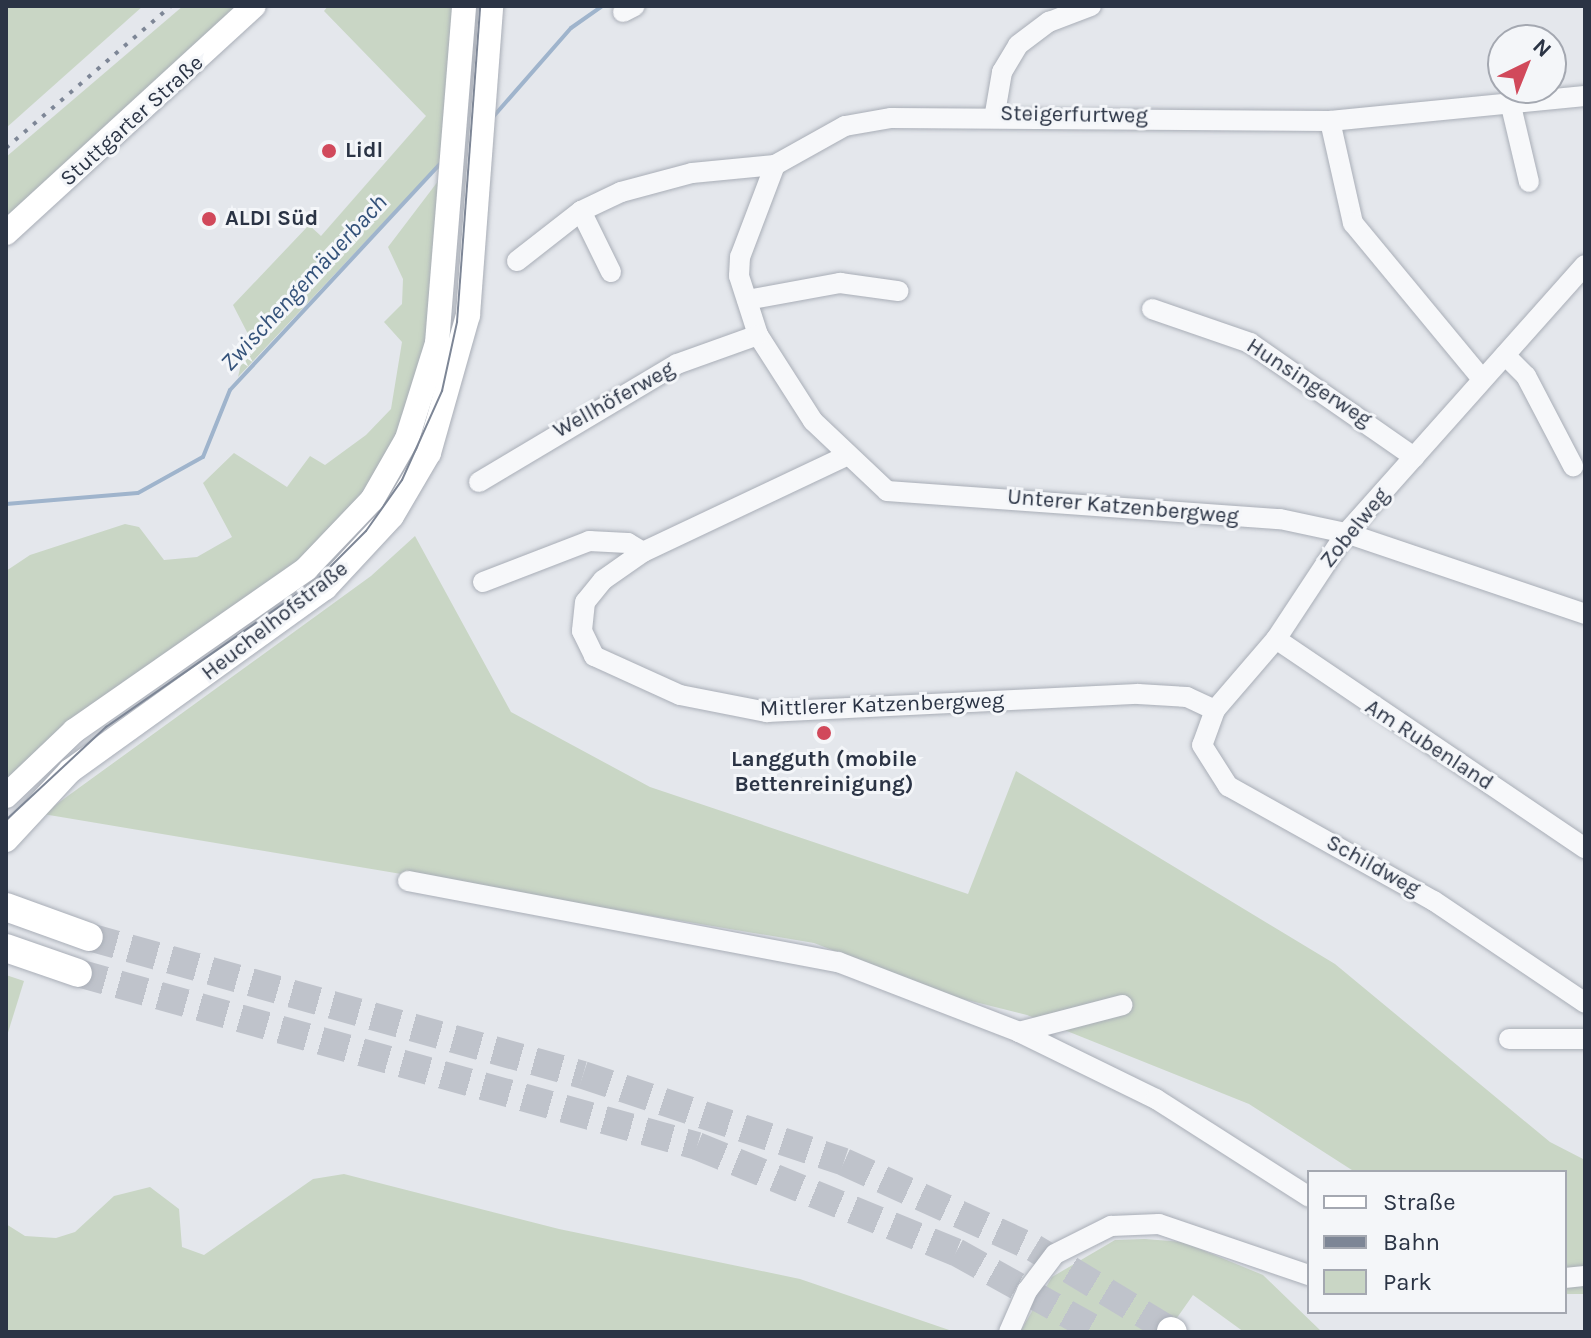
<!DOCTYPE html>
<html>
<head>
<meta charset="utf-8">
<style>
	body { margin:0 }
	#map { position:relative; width:1591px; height:1338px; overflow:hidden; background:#e4e7ec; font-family:Karla,sans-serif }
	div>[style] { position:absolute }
	.green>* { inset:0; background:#c9d6c5 }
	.stream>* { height:4px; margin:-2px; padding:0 2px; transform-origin:2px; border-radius:2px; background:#9fb4cc }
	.highway-tunnel>* { height:28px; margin-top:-14px; transform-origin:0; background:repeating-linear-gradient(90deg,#bfc3cb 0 28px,transparent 0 42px) }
	.roads { filter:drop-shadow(0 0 2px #a9aeb7) drop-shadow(0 0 2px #a9aeb7) }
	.minor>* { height:20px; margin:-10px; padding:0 10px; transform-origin:10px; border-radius:10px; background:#f7f8fa }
	.major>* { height:24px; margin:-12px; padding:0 12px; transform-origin:12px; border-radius:12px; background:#fff }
	.highway>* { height:28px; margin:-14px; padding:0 14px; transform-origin:14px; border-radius:14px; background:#fff }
	.tram>* { height:2px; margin:-1px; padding:0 1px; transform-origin:1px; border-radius:1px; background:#7d8696 }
	.rail>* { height:4px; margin-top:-2px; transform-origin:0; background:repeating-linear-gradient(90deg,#7d8696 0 4px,transparent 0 12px) }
	.dots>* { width:22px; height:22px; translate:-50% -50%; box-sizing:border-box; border:4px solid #f4f6f9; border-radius:50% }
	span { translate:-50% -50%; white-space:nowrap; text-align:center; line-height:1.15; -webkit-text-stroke:6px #f4f6f9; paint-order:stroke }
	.street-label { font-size:22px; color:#2b3445 }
	.poi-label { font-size:22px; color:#2b3445; font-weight:700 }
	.left { translate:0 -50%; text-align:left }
	.water-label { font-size:24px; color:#34527a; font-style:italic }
	.frame { position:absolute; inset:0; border:8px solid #2b3445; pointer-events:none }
	.legend { position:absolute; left:1307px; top:1170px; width:260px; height:144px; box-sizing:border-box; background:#f4f6f9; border:2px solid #a4a8b1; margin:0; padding:10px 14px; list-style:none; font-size:24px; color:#2b3445 }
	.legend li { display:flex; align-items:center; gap:16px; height:40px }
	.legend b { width:40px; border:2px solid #a4a8b1 }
	.north { position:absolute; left:1487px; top:24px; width:80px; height:80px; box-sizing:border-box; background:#f4f6f9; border:2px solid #a4a8b1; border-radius:50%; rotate:43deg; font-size:22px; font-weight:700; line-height:32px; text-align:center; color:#2b3445 }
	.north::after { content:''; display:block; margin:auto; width:28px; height:36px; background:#d1495b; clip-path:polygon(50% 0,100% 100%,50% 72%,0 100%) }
</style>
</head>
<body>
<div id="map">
	<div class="green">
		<div style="clip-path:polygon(6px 6px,143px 6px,6px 128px)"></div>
		<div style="clip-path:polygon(183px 6px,242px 6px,6px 219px,6px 157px)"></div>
		<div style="clip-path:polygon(328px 6px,458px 6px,446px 156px,238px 377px,248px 334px,233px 305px,309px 225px,321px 236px,426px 116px,324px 11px)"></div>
		<div style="clip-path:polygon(445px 172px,438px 296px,403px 426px,365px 494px,298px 564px,6px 784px,6px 571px,30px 555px,125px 524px,139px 527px,164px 560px,197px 557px,232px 537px,203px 483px,234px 453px,287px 487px,310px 456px,325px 465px,366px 435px,391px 409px,402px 342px,384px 322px,402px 304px,403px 279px,388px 247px)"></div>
		<div style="clip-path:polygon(415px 536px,511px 712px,650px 787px,968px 894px,1016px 771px,1335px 964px,1550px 1142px,1585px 1160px,1585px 1294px,1565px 1294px,1565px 1172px,1355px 1172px,1249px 1104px,1027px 1015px,951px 996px,814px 943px,43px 814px,371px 576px)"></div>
		<div style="clip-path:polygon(6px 975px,24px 981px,6px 1039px)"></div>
		<div style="clip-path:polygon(344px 1174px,559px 1229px,800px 1279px,955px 1332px,6px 1332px,6px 1224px,25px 1236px,56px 1238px,75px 1232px,114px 1196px,150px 1187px,179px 1209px,182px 1247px,204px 1255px,313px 1179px)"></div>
		<div style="clip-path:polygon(1145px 1239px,1183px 1242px,1263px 1275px,1322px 1332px,1244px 1332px,1193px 1295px,1167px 1332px,1020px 1332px,1052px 1277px,1115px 1240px)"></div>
	</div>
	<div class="stream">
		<div style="left:493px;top:117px;width:118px;rotate:-48.8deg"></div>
		<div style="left:571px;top:28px;width:38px;rotate:-35deg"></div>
		<div style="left:6px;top:504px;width:132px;rotate:-4.8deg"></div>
		<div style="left:138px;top:493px;width:74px;rotate:-29deg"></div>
		<div style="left:203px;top:457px;width:72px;rotate:-68.1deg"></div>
		<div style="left:230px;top:390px;width:310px;rotate:-47.1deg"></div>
	</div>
	<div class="highway-tunnel">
		<div style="left:89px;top:937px;width:513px;rotate:15.61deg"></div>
		<div style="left:583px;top:1075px;width:275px;rotate:18.4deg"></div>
		<div style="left:844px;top:1162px;width:209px;rotate:24.4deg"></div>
		<div style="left:1034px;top:1248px;width:160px;rotate:31.2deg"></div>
		<div style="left:78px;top:973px;width:643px;rotate:15.61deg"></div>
		<div style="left:697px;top:1146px;width:280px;rotate:22.3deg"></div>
		<div style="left:956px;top:1252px;width:165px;rotate:29.1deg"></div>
	</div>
	<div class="roads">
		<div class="minor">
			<div style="left:623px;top:12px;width:13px;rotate:-27deg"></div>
			<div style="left:1511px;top:106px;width:78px;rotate:76.7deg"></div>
			<div style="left:995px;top:113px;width:42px;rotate:-80.3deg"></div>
			<div style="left:1002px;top:72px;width:31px;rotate:-59deg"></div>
			<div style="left:1018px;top:45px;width:39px;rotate:-37deg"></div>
			<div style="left:1049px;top:22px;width:45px;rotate:-20.9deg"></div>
			<div style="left:1330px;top:121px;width:105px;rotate:77.3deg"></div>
			<div style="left:1353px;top:223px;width:201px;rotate:50.4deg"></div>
			<div style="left:775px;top:165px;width:98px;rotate:110.8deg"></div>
			<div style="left:740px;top:257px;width:19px;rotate:93deg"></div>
			<div style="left:739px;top:276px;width:62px;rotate:72.1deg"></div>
			<div style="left:758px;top:335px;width:102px;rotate:57.4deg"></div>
			<div style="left:813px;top:421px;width:102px;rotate:43.4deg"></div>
			<div style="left:887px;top:491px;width:394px;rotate:4.1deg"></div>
			<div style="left:1280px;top:519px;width:67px;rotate:12deg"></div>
			<div style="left:1346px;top:533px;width:252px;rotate:18.7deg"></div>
			<div style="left:581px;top:211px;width:68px;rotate:63.8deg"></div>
			<div style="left:517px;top:261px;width:81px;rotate:-38deg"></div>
			<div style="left:581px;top:211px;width:44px;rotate:-25.4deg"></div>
			<div style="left:621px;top:192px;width:73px;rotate:-15deg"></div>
			<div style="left:692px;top:173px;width:83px;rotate:-5.5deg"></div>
			<div style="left:775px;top:165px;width:80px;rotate:-29.1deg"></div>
			<div style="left:845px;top:126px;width:47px;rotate:-9.9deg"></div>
			<div style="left:891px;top:118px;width:439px;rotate:0.4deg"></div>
			<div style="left:1330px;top:121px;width:256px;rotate:-5.6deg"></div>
			<div style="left:1585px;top:265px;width:359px;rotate:131.7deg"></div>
			<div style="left:1346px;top:533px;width:127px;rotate:123.4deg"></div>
			<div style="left:1276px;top:639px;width:94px;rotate:130.7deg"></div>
			<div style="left:1215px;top:710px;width:37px;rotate:110deg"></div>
			<div style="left:1202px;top:745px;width:49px;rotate:57.6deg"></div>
			<div style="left:1228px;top:786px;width:236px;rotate:29.2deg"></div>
			<div style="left:1434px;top:901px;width:182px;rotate:34deg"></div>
			<div style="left:747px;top:300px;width:95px;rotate:-10.4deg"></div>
			<div style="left:840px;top:283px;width:59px;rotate:7.9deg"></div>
			<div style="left:1152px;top:309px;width:104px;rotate:19.1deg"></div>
			<div style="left:1250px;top:343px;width:200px;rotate:34.8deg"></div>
			<div style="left:1505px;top:355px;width:30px;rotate:45deg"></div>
			<div style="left:1526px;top:376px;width:102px;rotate:62.4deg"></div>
			<div style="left:844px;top:457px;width:222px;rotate:154.7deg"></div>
			<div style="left:643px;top:552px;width:49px;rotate:145deg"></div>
			<div style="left:603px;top:580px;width:28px;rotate:129deg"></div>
			<div style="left:585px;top:602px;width:29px;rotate:96deg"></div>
			<div style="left:582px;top:631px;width:28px;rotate:64deg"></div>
			<div style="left:594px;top:656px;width:94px;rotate:24.4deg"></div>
			<div style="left:680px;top:695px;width:89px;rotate:11.1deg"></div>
			<div style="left:767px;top:712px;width:371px;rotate:-2.8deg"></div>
			<div style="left:1138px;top:694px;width:49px;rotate:3.5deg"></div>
			<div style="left:1187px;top:697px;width:31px;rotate:25deg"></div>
			<div style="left:479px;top:482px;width:230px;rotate:-30.8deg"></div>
			<div style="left:677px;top:364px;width:86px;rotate:-19.7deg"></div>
			<div style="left:483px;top:582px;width:114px;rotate:-21.1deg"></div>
			<div style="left:589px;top:541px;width:39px;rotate:3deg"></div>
			<div style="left:628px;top:543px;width:17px;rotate:31deg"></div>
			<div style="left:1276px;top:639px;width:373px;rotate:34.1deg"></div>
			<div style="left:408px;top:881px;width:438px;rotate:10.7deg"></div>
			<div style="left:838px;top:962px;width:194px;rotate:21.1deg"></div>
			<div style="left:1019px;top:1032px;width:153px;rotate:26.1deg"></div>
			<div style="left:1156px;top:1099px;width:182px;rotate:32.6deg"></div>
			<div style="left:1019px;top:1032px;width:107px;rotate:-14.6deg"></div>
			<div style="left:1509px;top:1039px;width:76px"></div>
			<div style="left:1565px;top:1278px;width:20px;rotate:-6deg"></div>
			<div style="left:1009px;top:1332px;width:45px;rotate:-66.3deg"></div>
			<div style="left:1027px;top:1291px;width:46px;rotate:-52.9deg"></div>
			<div style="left:1055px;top:1254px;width:63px;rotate:-26.6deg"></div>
			<div style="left:1111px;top:1226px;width:48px;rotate:-2.4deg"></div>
			<div style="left:1159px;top:1224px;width:158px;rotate:18.8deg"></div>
		</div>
		<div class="major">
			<div style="left:6px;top:233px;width:336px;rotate:-42.5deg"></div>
			<div style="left:6px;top:796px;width:94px;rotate:-43.7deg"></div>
			<div style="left:74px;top:731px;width:283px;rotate:-34.9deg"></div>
			<div style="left:306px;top:569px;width:95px;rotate:-46.3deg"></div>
			<div style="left:372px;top:500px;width:70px;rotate:-60.2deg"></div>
			<div style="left:407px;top:439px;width:101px;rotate:-72.6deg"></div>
			<div style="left:437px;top:343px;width:338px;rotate:-85.4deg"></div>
			<div style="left:6px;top:840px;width:94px;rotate:-47.2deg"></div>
			<div style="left:70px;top:771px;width:314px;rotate:-35.7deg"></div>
			<div style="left:325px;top:588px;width:98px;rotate:-47.1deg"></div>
			<div style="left:392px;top:516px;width:73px;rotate:-59.6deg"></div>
			<div style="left:429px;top:453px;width:143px;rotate:-74.2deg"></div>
			<div style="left:468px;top:315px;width:310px;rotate:-85.7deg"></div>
		</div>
		<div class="highway">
			<div style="left:6px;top:907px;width:88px;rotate:19.9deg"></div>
			<div style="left:6px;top:948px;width:76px;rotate:19.1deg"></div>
			<div style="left:1171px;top:1331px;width:2px;rotate:27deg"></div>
		</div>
	</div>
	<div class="tram">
		<div style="left:6px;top:820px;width:137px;rotate:-42.9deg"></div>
		<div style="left:106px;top:727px;width:256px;rotate:-34.8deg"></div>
		<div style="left:316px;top:581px;width:71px;rotate:-45deg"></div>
		<div style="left:366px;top:531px;width:62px;rotate:-54.8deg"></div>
		<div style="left:402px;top:480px;width:98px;rotate:-65.8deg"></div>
		<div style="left:442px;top:391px;width:71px;rotate:-77.7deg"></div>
		<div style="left:457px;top:322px;width:317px;rotate:-85.8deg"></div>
	</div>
	<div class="rail">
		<div style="left:6px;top:148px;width:218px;rotate:-40.7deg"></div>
	</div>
	<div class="dots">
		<div style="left:329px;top:151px;background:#d1495b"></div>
		<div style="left:209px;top:219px;background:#d1495b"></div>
		<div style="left:824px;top:733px;background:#d1495b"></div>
	</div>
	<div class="street-label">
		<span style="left:1074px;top:115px;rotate:1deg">Steigerfurtweg</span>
		<span style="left:132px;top:121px;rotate:-42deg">Stuttgarter Straße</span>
		<span style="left:1309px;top:383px;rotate:33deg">Hunsingerweg</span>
		<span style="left:614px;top:400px;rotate:-29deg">Wellhöferweg</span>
		<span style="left:1123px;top:507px;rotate:5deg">Unterer Katzenbergweg</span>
		<span style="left:1355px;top:528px;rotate:-51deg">Zobelweg</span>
		<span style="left:275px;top:621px;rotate:-38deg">Heuchelhofstraße</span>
		<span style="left:882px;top:705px;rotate:-2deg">Mittlerer Katzenbergweg</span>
		<span style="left:1429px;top:745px;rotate:33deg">Am Rubenland</span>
		<span style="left:1373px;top:866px;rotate:29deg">Schildweg</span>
	</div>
	<div class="poi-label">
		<span class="left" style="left:345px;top:151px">Lidl</span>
		<span class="left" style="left:225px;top:219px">ALDI Süd</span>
		<span style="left:824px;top:772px">Langguth (mobile<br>Bettenreinigung)</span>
	</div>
	<div class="water-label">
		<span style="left:304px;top:283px;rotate:-47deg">Zwischengemäuerbach</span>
	</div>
	<div class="frame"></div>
	<ul class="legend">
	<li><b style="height:10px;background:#fff"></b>Straße</li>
	<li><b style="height:10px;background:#7d8696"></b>Bahn</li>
	<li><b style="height:22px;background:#c9d6c5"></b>Park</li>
	</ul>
	<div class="north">N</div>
</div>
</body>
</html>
